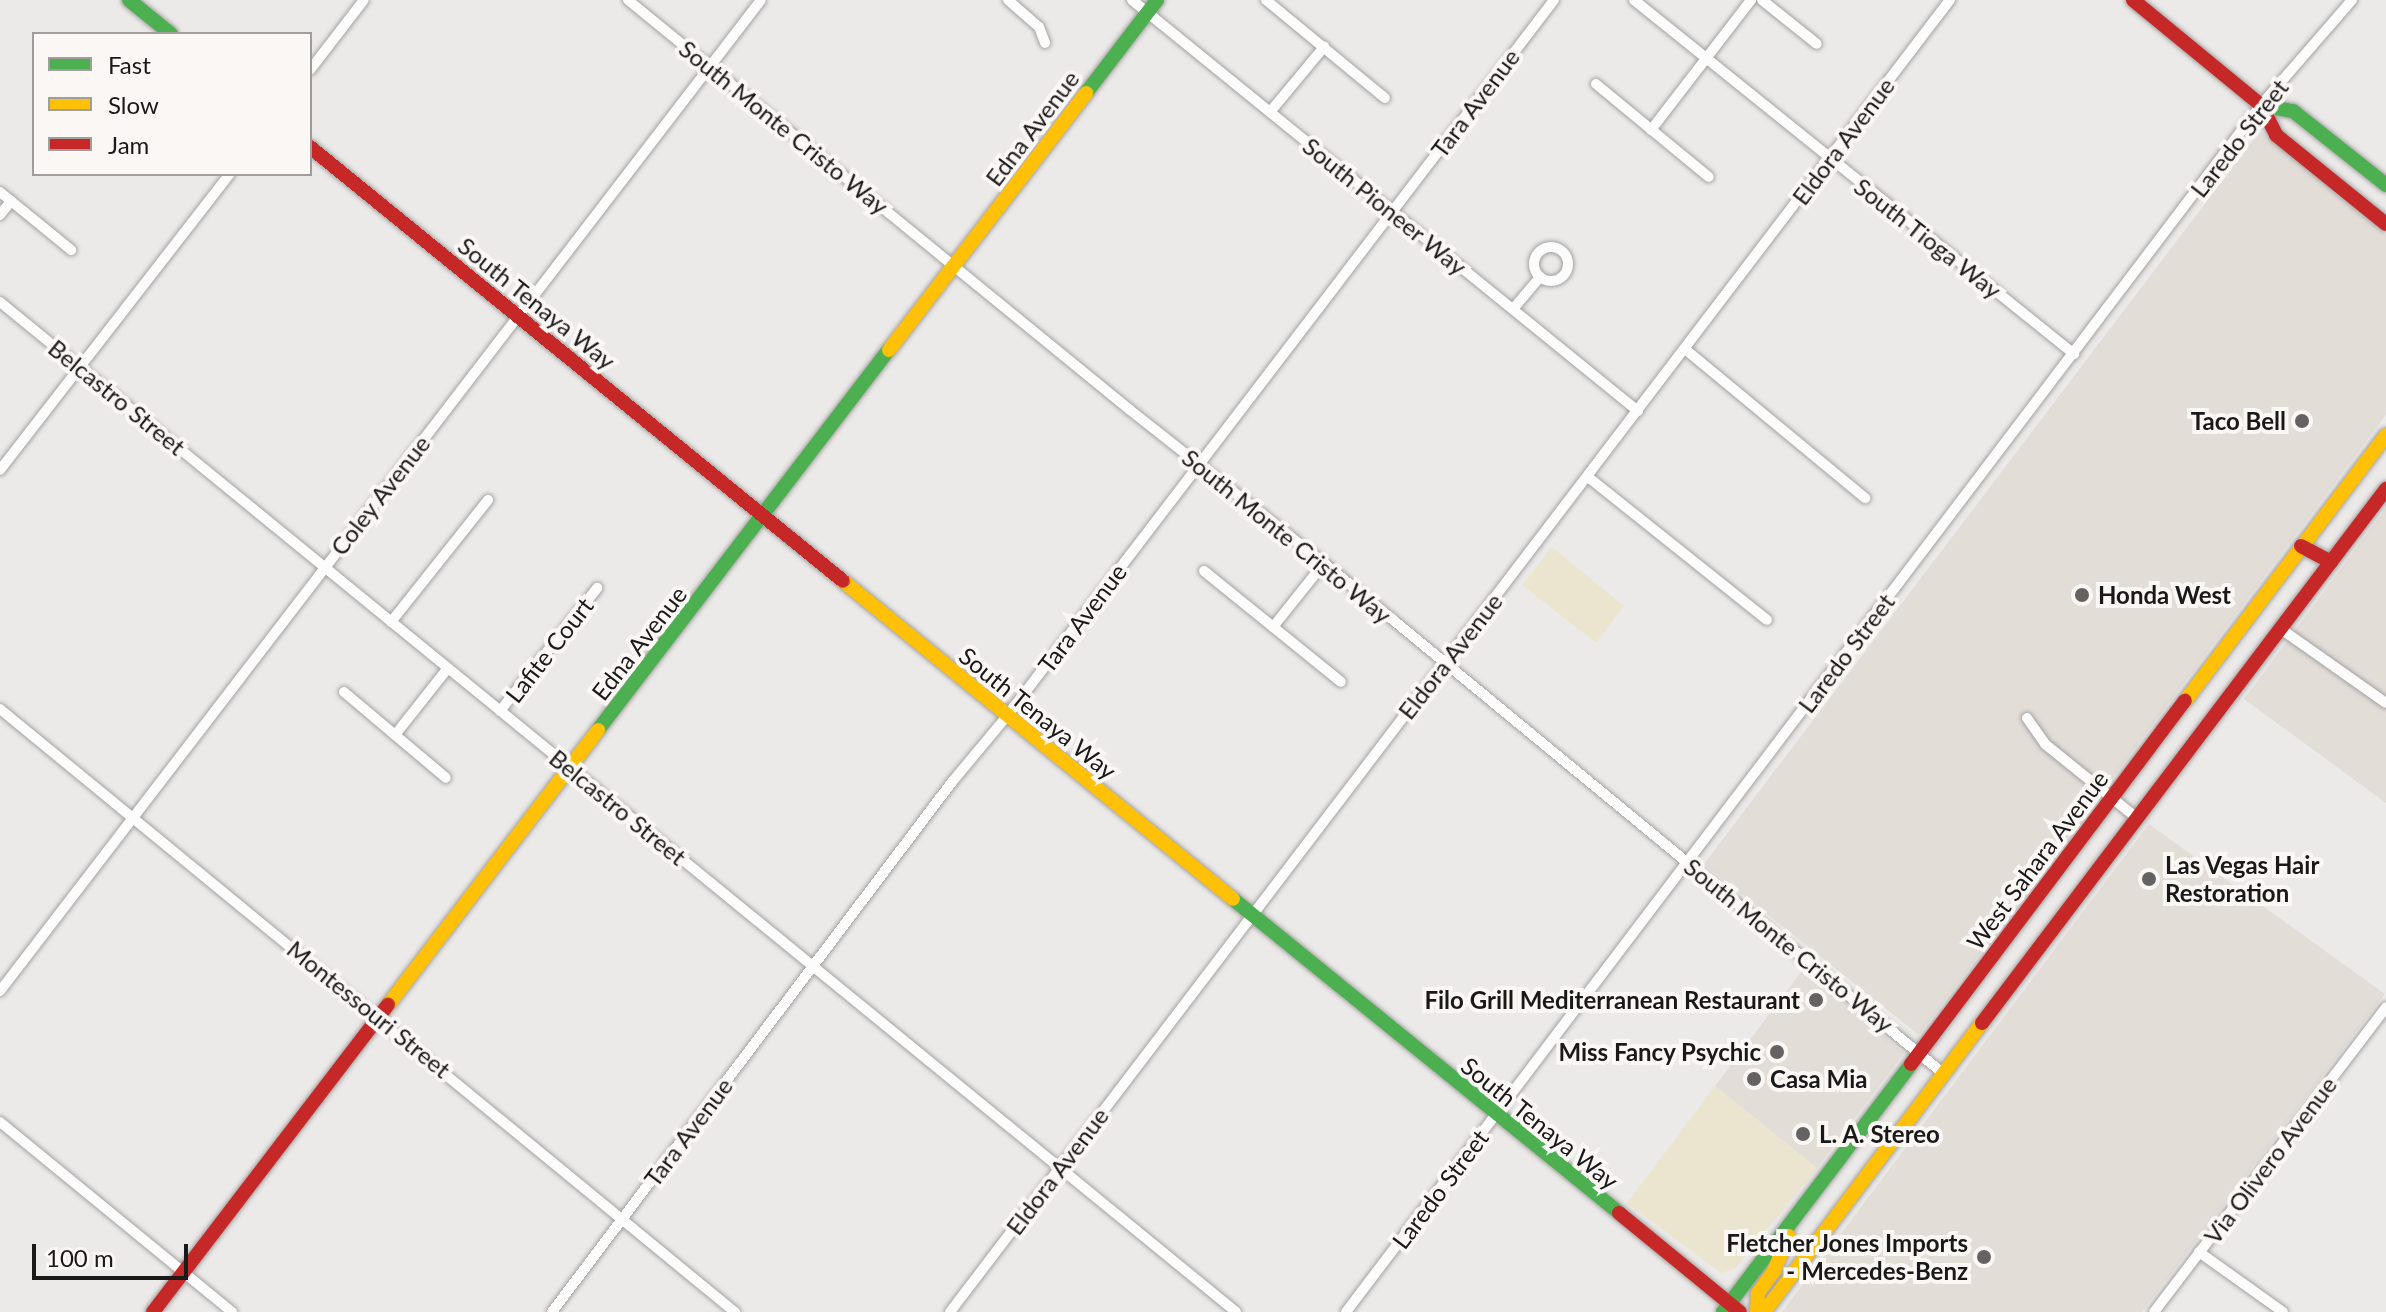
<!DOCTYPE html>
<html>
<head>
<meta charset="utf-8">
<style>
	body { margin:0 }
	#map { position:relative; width:2386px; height:1312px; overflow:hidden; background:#eceae9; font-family:Lato,sans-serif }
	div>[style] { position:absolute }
	.built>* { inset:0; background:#e3ddd8 }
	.sand>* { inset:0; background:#ebe5d0 }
	.roads { filter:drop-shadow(0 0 2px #a3a2a1) drop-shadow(0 0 2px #a3a2a1) }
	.street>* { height:10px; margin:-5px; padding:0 5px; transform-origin:5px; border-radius:5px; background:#fcfcfc }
	.street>.ring { margin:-5px; padding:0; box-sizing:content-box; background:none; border:10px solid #fcfcfc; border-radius:50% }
	.fast>* { height:14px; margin:-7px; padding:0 7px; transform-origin:7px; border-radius:7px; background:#4caf50 }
	.slow>* { height:14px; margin:-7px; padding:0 7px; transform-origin:7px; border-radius:7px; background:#ffc107 }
	.jam>* { height:14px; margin:-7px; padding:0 7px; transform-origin:7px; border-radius:7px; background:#c62828 }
	.dots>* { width:22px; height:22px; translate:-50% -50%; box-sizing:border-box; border:4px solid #faf7f5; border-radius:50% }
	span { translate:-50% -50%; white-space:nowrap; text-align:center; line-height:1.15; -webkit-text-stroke:8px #faf7f5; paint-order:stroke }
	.street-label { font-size:24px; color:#1a1919 }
	.poi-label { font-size:24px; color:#1a1919; font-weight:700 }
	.right { translate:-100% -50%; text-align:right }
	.left { translate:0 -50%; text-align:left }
	.legend { position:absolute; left:32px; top:32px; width:280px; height:144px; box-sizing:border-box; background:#faf7f5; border:2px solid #a09e9d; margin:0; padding:10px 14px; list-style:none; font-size:24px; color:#1a1919 }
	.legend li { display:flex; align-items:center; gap:16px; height:40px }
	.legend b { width:40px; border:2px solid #a09e9d }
	.scale { position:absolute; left:32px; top:1244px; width:156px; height:36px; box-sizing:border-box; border:4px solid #1a1919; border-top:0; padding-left:10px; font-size:24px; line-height:28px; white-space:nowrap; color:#1a1919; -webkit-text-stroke:6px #faf7f5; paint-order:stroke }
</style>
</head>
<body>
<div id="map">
	<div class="built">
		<div style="clip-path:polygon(2260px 131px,2386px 235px,2386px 415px,1919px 1035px,1704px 864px)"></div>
		<div style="clip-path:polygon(2386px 508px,2386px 803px,2244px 699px)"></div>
		<div style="clip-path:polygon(2149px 824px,2385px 994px,2142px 1312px,1782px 1312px)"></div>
		<div style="clip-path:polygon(1804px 968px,1904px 1053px,1817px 1168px,1715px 1086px)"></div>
	</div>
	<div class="sand">
		<div style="clip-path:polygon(1552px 547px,1624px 606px,1596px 643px,1522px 585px)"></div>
		<div style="clip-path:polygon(1715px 1086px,1817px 1168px,1735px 1269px,1721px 1273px,1627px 1203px)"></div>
	</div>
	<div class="roads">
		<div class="street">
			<div style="left:628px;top:0;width:648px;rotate:39.24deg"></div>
			<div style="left:1130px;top:410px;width:247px;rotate:38.3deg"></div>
			<div style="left:1324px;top:563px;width:803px;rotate:39.5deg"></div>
			<div style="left:1008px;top:0;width:41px;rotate:41.1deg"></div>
			<div style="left:1039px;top:27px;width:17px;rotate:69deg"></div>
			<div style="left:1132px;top:0;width:652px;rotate:39.09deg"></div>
			<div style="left:1266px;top:0;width:154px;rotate:39.5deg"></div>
			<div style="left:1634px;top:0;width:565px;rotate:38.82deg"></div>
			<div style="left:1762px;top:0;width:70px;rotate:38.7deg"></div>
			<div style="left:310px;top:70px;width:88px;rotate:-52.4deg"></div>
			<div style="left:1596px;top:84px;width:146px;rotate:39.5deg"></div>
			<div style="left:1270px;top:112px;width:85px;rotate:-50.3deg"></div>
			<div style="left:1651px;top:130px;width:164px;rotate:-52.4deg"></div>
			<div style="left:0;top:192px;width:92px;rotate:39.2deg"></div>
			<div style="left:0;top:215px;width:18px;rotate:-52deg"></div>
			<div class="ring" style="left:1534px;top:247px;width:24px;height:24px"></div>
			<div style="left:0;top:302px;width:1596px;rotate:39.25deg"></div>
			<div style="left:1513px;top:309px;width:42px;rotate:-49.8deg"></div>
			<div style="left:1685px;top:349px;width:234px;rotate:39.6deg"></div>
			<div style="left:0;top:470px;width:375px;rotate:-52.2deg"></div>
			<div style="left:1588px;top:477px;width:229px;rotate:38.6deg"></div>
			<div style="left:1204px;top:571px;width:176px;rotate:39deg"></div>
			<div style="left:391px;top:622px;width:156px;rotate:-51.5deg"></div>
			<div style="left:1273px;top:627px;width:82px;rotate:-51.4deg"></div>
			<div style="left:2281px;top:629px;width:128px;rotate:35.2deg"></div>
			<div style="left:344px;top:692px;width:133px;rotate:40.1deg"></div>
			<div style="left:0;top:709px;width:951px;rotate:39.37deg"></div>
			<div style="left:500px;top:711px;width:157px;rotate:-51.7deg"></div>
			<div style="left:2027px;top:718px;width:32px;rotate:55deg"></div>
			<div style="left:2045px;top:744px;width:119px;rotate:38.9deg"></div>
			<div style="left:395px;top:735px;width:85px;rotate:-51.7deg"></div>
			<div style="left:0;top:991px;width:1249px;rotate:-52.48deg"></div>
			<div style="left:0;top:1122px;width:300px;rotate:39.3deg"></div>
			<div style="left:2199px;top:1252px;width:103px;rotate:35.5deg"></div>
			<div style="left:552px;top:1312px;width:664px;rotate:-52.96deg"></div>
			<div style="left:952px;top:782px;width:86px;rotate:-50.2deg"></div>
			<div style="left:1007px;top:716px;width:901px;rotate:-52.62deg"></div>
			<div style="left:950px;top:1312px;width:1650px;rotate:-52.69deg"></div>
			<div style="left:1346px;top:1312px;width:1515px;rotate:-52.84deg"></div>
			<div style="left:2261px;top:105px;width:139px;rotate:-49.1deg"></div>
			<div style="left:2154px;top:1312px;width:383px;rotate:-52.7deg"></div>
		</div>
		<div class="fast">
			<div style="left:129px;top:0;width:54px;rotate:39deg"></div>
			<div style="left:1086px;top:93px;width:117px;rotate:-52.6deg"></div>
			<div style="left:2261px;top:105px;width:33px;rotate:11deg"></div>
			<div style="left:2293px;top:111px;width:119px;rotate:38.5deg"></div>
			<div style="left:598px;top:730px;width:479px;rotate:-52.6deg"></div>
			<div style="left:1233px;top:899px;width:498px;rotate:39.1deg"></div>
			<div style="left:1723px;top:1312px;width:311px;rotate:-52.8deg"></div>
		</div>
		<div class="slow">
			<div style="left:889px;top:350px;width:324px;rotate:-52.5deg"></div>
			<div style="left:843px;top:581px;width:503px;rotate:39.19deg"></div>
			<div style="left:2185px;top:701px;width:333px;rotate:-52.9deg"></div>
			<div style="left:388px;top:1005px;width:346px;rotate:-52.6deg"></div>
			<div style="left:1757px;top:1312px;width:19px;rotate:-87deg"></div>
			<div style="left:1758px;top:1293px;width:27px;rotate:-54deg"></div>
			<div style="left:1774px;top:1271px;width:38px;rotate:-68deg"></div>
			<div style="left:1764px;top:1312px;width:362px;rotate:-53deg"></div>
		</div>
		<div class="jam">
			<div style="left:2133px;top:0;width:166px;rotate:39.4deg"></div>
			<div style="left:2261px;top:105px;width:34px;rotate:63deg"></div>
			<div style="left:2276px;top:135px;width:141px;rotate:39deg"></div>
			<div style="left:310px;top:147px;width:687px;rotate:39.15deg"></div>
			<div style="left:2301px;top:546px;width:34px;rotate:28deg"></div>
			<div style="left:1982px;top:1023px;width:670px;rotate:-52.89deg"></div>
			<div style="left:1911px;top:1064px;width:455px;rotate:-53deg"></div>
			<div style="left:1619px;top:1213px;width:156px;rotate:39.3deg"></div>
			<div style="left:153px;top:1312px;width:387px;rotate:-52.6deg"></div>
		</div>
	</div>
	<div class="dots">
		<div style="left:2302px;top:421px;background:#646262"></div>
		<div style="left:2082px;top:595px;background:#646262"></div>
		<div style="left:2149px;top:879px;background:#646262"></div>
		<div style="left:1816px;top:1000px;background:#646262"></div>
		<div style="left:1777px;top:1052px;background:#646262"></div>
		<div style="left:1754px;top:1079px;background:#646262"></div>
		<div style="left:1803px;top:1134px;background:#646262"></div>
		<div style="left:1984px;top:1257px;background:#646262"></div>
	</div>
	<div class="street-label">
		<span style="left:1475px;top:103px;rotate:-53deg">Tara Avenue</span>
		<span style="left:784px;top:127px;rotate:39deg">South Monte Cristo Way</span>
		<span style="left:1032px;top:128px;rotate:-53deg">Edna Avenue</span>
		<span style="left:2239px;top:138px;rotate:-52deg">Laredo Street</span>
		<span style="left:1843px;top:141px;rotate:-53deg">Eldora Avenue</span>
		<span style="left:1385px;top:206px;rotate:39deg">South Pioneer Way</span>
		<span style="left:1928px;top:238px;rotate:38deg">South Tioga Way</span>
		<span style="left:537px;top:303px;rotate:39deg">South Tenaya Way</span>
		<span style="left:117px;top:397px;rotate:39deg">Belcastro Street</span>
		<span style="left:380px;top:495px;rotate:-52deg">Coley Avenue</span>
		<span style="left:1287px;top:536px;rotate:39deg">South Monte Cristo Way</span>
		<span style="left:1082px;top:618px;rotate:-53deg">Tara Avenue</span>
		<span style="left:639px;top:643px;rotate:-52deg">Edna Avenue</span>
		<span style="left:549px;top:650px;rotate:-52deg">Lafite Court</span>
		<span style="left:1846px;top:653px;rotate:-53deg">Laredo Street</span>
		<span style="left:1450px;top:656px;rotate:-52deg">Eldora Avenue</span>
		<span style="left:1038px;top:713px;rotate:39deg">South Tenaya Way</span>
		<span style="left:618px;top:807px;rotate:39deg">Belcastro Street</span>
		<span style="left:2037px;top:860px;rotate:-53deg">West Sahara Avenue</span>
		<span style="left:1789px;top:945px;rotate:39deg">South Monte Cristo Way</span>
		<span style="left:369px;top:1009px;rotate:39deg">Montessouri Street</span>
		<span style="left:1540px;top:1123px;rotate:39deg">South Tenaya Way</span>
		<span style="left:688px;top:1132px;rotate:-53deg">Tara Avenue</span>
		<span style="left:2270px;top:1160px;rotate:-53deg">Via Olivero Avenue</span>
		<span style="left:1057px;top:1171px;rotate:-53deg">Eldora Avenue</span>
		<span style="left:1440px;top:1189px;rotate:-53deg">Laredo Street</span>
	</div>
	<div class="poi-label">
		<span class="right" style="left:2286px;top:421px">Taco Bell</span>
		<span class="left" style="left:2098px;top:595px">Honda West</span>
		<span class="left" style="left:2165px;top:879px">Las Vegas Hair<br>Restoration</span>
		<span class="right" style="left:1800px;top:1000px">Filo Grill Mediterranean Restaurant</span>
		<span class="right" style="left:1761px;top:1052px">Miss Fancy Psychic</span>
		<span class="left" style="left:1770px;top:1079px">Casa Mia</span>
		<span class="left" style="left:1819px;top:1134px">L. A. Stereo</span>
		<span class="right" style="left:1968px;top:1257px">Fletcher Jones Imports<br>- Mercedes-Benz</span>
	</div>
	<ul class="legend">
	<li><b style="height:10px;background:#4caf50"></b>Fast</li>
	<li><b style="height:10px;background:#ffc107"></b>Slow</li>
	<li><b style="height:10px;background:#c62828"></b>Jam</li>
	</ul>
	<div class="scale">100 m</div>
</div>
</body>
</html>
